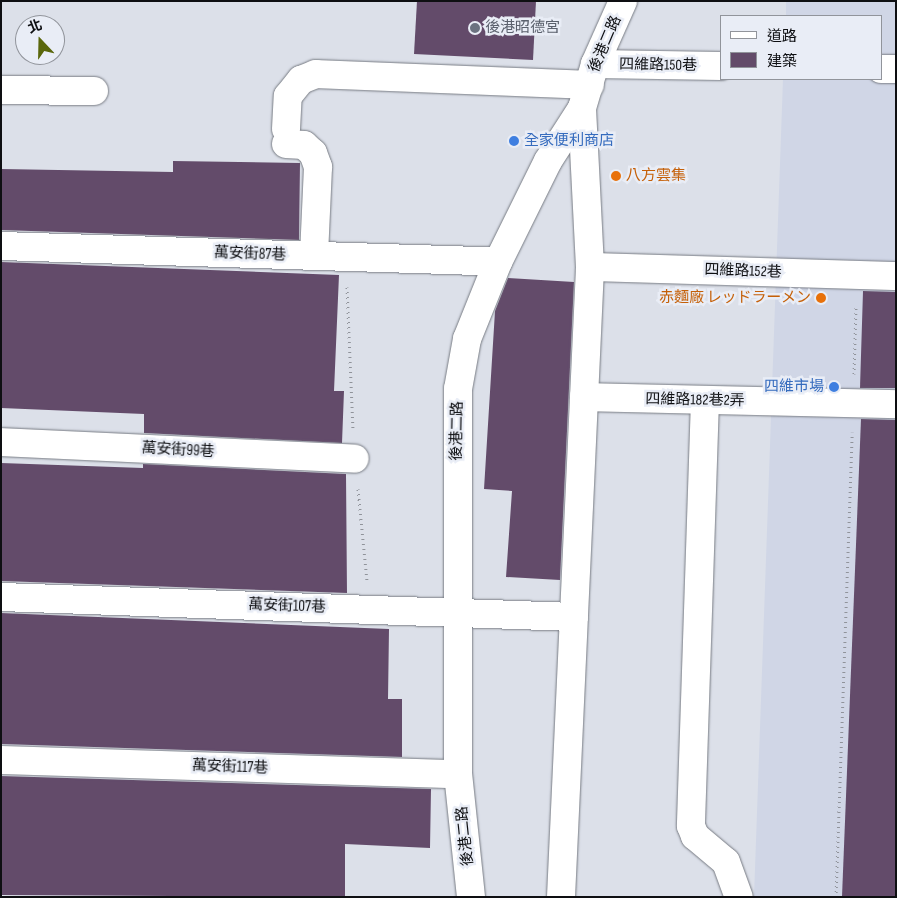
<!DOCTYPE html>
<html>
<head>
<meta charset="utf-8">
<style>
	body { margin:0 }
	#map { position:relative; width:897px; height:898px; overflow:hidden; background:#dce0e9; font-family:"Sofia Sans Condensed","Noto Sans TC","Noto Sans JP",sans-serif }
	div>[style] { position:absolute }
	.built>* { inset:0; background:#d0d6e6 }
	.building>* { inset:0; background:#634b6a }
	.path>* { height:3px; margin-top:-1.5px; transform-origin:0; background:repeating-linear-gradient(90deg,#90939a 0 1px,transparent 0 5px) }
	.roads { filter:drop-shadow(0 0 1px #777b83) drop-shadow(0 0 1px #777b83) }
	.minor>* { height:28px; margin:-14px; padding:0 14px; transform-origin:14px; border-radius:14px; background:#fff }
	.dots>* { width:14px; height:14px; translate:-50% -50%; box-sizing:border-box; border:2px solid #e9edf6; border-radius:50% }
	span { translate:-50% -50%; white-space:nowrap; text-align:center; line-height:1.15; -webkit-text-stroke:5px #e9edf6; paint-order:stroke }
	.worship-label { font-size:15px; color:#5b616d }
	.left { translate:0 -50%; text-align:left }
	.street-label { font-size:15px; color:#0e0f12 }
	.shop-label { font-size:15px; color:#366cbe }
	.right { translate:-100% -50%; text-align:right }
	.food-label { font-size:15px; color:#c56008 }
	.frame { position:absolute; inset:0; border:2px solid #0e0f12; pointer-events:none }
	.legend { position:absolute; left:720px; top:15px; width:162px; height:65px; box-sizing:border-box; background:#e9edf6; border:1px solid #91949b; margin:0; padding:6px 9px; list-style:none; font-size:15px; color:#0e0f12 }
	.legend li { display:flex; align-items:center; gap:10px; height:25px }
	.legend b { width:25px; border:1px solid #91949b }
	.north { position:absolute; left:15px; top:15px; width:50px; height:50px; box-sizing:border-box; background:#e9edf6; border:1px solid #91949b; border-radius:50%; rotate:339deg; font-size:14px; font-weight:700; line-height:20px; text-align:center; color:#0e0f12 }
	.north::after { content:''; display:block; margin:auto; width:18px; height:22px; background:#5a670c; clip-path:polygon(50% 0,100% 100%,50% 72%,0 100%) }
</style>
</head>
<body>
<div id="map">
	<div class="built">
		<div style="clip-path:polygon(786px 1px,896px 1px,896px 897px,754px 897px,783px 79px,881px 79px,881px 16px,786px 16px)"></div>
	</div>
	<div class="building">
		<div style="clip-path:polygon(417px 1px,536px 1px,533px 60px,414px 54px)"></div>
		<div style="clip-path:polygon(173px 161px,300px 163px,299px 240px,1px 230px,1px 169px,173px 172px)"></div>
		<div style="clip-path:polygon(1px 262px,339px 275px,334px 391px,344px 391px,342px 443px,144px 433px,144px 414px,1px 408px)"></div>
		<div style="clip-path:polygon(508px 278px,574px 282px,560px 580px,506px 577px,512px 491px,484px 489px,495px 311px)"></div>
		<div style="clip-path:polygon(863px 291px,896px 292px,896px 388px,860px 388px)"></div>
		<div style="clip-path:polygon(861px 419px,896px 420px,896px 897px,842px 897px)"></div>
		<div style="clip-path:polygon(1px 463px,143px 468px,143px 464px,346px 474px,347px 593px,1px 581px)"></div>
		<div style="clip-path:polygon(1px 613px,389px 629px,388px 699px,402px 699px,402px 757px,1px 744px)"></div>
		<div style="clip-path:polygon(1px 776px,431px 789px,430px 848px,345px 844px,345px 897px,1px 895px)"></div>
	</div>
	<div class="path">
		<div style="left:347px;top:287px;width:141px;rotate:87.6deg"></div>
		<div style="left:854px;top:374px;width:69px;rotate:-88.3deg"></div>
		<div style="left:358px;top:489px;width:91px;rotate:84.4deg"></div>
		<div style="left:836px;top:897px;width:465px;rotate:-88deg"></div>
	</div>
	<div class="roads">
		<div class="minor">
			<div style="left:595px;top:64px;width:126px;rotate:0.9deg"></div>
			<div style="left:881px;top:69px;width:15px"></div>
			<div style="left:1px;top:90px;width:93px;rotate:0.6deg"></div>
			<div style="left:286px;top:129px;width:33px;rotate:-87deg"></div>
			<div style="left:288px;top:96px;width:21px;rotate:-51deg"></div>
			<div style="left:301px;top:80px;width:16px;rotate:-22deg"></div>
			<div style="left:316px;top:74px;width:274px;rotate:2.3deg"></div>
			<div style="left:286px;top:144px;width:18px;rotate:3deg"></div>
			<div style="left:304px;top:145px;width:12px;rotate:42deg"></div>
			<div style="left:313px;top:153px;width:15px;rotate:70deg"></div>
			<div style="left:318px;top:167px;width:89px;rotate:92.6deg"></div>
			<div style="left:1px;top:246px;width:497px;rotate:1.8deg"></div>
			<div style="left:590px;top:267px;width:306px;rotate:1.7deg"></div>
			<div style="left:584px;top:397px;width:312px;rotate:1.3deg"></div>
			<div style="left:705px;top:400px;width:426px;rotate:91.9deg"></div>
			<div style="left:691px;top:826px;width:11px;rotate:68deg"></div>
			<div style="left:695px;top:836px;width:40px;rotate:40deg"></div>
			<div style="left:726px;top:862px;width:37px;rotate:70deg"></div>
			<div style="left:1px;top:442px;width:354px;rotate:2.7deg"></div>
			<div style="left:1px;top:597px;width:573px;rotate:2deg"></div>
			<div style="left:1px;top:760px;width:457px;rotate:1.8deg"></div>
			<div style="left:471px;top:897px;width:124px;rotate:-96deg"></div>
			<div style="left:458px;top:774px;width:385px;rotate:-90deg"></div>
			<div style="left:458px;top:389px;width:51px;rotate:-79.8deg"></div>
			<div style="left:467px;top:339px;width:83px;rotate:-68.1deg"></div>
			<div style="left:498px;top:262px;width:113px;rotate:-63.7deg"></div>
			<div style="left:548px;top:161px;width:63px;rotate:-57.3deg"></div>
			<div style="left:582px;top:108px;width:46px;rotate:-73.5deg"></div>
			<div style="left:595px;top:64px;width:69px;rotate:-66deg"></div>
			<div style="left:561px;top:897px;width:631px;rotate:-87.36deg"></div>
			<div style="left:590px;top:267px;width:159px;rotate:-92.9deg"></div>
		</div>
	</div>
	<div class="dots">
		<div style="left:475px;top:28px;background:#6b7280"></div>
		<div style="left:514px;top:141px;background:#3f7fe0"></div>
		<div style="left:616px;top:176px;background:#e8710a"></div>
		<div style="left:821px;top:298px;background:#e8710a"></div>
		<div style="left:834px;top:387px;background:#3f7fe0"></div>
	</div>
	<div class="worship-label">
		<span class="left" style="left:485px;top:28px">後港昭德宮</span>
	</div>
	<div class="street-label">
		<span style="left:605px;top:44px;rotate:-67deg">後港二路</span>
		<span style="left:658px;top:65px;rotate:1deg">四維路150巷</span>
		<span style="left:250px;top:254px;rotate:2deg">萬安街87巷</span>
		<span style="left:743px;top:271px;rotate:2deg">四維路152巷</span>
		<span style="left:695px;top:400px;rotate:1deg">四維路182巷2弄</span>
		<span style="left:457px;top:431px;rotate:-89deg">後港二路</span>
		<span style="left:178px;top:450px;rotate:3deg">萬安街99巷</span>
		<span style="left:287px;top:606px;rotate:2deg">萬安街107巷</span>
		<span style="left:230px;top:767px;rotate:2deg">萬安街117巷</span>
		<span style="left:465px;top:836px;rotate:-96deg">後港二路</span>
	</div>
	<div class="shop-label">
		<span class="left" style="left:524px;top:141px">全家便利商店</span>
		<span class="right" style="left:824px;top:387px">四維市場</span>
	</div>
	<div class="food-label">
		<span class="left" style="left:626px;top:176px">八方雲集</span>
		<span class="right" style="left:811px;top:298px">赤麵廠 レッドラーメン</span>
	</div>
	<div class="frame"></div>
	<ul class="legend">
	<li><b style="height:6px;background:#fff"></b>道路</li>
	<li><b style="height:14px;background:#634b6a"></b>建築</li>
	</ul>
	<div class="north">北</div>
</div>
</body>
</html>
